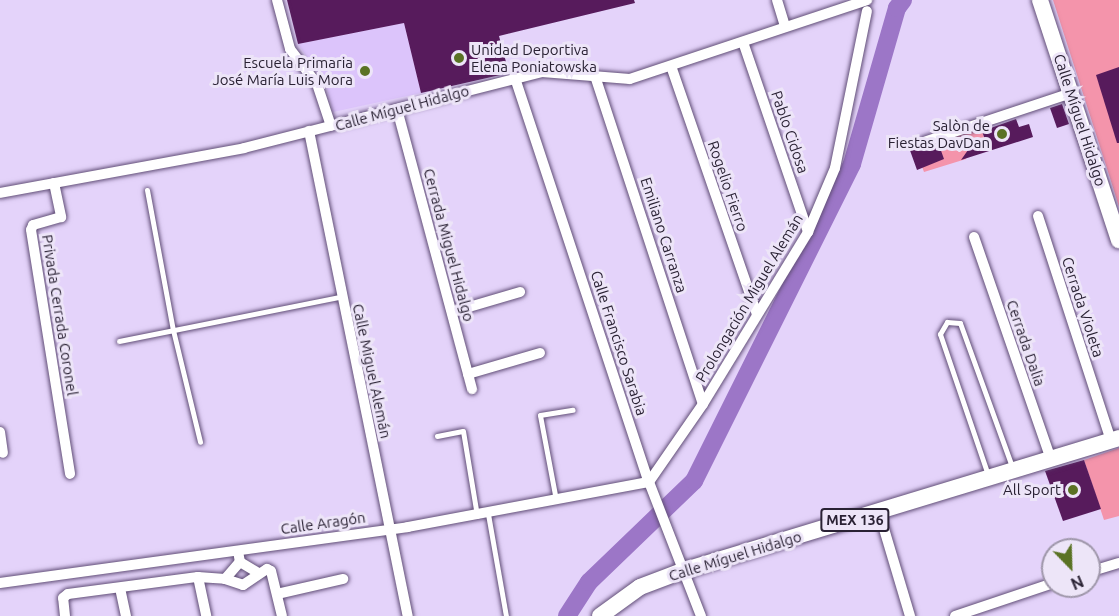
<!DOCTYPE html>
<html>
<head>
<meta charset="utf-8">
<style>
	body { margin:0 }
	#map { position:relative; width:1119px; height:616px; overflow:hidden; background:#e4d3fa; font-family:Ubuntu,sans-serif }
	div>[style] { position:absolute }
	.built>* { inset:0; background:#dcc4fb }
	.green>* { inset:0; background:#f494ab }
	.river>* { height:18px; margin:-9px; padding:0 9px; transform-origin:9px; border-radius:9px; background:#9c76c7 }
	.building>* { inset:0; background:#571b5c }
	.roads { filter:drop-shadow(0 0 2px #614e77) drop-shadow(0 0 2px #614e77) }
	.service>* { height:5px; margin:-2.5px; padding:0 2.5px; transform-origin:2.5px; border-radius:2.5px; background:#fff }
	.minor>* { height:10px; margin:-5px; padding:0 5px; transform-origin:5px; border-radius:5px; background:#fff }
	.primary>* { height:16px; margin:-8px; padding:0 8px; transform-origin:8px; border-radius:8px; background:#fff }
	.dots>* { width:16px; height:16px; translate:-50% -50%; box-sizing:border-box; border:3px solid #ede5f8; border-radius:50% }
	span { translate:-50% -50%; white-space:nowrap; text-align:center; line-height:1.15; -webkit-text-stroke:6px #ede5f8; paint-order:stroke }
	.shield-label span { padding:2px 4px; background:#ede5f8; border:2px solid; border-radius:4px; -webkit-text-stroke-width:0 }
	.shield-label { font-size:14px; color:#2a2234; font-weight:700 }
	.poi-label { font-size:15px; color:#2a2234 }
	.left { translate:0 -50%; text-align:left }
	.right { translate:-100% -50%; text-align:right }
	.street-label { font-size:15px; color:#2a2234 }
	.north { position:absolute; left:1041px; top:538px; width:60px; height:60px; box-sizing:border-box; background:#ede5f8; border:2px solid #9f97aa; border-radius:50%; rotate:157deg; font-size:16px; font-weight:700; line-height:24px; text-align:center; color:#2a2234 }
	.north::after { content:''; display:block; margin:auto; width:21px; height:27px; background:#5a7224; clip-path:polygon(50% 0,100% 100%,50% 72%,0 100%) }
</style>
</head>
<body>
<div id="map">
	<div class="built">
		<div style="clip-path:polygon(404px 23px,421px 93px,333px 112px,326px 85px,298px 44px)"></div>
	</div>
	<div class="green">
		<div style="clip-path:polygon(1053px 0,1119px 0,1119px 207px,1110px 178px)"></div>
		<div style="clip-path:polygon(980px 126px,986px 143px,968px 150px,966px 159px,924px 172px,915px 148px)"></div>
		<div style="clip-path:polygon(1119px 448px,1119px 516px,1104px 520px,1084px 460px)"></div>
	</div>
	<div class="river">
		<div style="left:567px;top:616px;width:40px;rotate:-57.1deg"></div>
		<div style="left:589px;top:582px;width:146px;rotate:-43.9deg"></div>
		<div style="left:694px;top:481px;width:354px;rotate:-63.5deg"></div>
		<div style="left:852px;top:164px;width:162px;rotate:-73.9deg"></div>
		<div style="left:897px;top:8px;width:10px;rotate:-53deg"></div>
	</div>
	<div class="building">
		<div style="clip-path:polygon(287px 0,634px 0,635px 3px,499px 36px,509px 73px,421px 93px,404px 23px,298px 44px)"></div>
		<div style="clip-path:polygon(1119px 67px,1119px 143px,1117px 143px,1096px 75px)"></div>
		<div style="clip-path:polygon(1062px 104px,1069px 124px,1057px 128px,1050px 108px)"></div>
		<div style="clip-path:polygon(1016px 119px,1019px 127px,1029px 124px,1033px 137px,961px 160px,968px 150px,986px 143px,982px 131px)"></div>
		<div style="clip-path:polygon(915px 139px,919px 149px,939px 145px,944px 159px,917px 170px,907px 142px)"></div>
		<div style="clip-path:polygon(1084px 460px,1101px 509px,1063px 521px,1045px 471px)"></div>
	</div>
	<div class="roads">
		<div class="service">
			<div style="left:147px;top:190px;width:142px;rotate:79.5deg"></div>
			<div style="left:173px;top:330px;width:115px;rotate:76.4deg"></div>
			<div style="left:119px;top:341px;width:225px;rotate:-11.3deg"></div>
			<div style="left:437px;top:436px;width:26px;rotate:-11deg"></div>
			<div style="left:463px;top:431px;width:86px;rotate:80.6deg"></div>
			<div style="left:988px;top:475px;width:149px;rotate:-108.8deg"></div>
			<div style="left:940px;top:334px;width:14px;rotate:-60deg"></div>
			<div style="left:947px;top:322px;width:13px;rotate:4deg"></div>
			<div style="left:960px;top:323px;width:153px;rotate:70.1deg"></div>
			<div style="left:556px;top:500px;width:86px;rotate:-100.7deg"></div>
			<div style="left:540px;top:415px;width:33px;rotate:-9deg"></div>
			<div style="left:488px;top:514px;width:104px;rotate:80deg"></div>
		</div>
		<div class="minor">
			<div style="left:277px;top:0;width:51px;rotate:75.1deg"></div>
			<div style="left:290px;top:49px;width:44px;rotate:52.4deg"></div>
			<div style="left:317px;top:84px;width:44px;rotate:71.6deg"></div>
			<div style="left:777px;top:0;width:28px;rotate:73deg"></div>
			<div style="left:743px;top:42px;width:201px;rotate:71.1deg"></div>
			<div style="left:671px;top:66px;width:263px;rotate:70.9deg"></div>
			<div style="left:595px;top:76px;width:345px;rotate:71.8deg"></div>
			<div style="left:515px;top:78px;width:426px;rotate:71.7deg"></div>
			<div style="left:649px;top:482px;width:144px;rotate:68.8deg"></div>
			<div style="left:397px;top:109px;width:290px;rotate:75deg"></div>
			<div style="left:309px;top:131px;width:495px;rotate:78.5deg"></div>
			<div style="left:924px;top:142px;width:155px;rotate:-18.4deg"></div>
			<div style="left:54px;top:183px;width:35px;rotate:78deg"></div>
			<div style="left:61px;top:217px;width:29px;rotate:164deg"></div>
			<div style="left:33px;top:225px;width:5px;rotate:112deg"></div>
			<div style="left:31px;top:230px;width:247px;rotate:80.9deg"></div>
			<div style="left:0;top:193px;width:248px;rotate:-10.4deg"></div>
			<div style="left:244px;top:148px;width:308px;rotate:-14.3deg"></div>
			<div style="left:542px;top:72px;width:88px;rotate:4.5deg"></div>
			<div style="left:630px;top:79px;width:250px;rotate:-18.4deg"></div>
			<div style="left:1038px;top:216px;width:237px;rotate:72deg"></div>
			<div style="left:974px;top:237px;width:235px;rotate:70.9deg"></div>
			<div style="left:452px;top:312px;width:71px;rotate:-16.4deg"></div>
			<div style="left:468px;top:374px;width:75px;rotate:-16.3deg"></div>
			<div style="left:0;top:432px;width:21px;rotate:82deg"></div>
			<div style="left:879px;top:512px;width:109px;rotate:73.4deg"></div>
			<div style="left:238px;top:551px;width:11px;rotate:80deg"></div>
			<div style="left:240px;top:562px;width:21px;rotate:31deg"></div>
			<div style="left:1089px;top:572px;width:31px;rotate:-17deg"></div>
			<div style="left:198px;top:577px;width:40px;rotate:78deg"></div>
			<div style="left:225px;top:579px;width:23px;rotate:-49deg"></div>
			<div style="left:0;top:583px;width:412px;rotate:-7.8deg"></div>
			<div style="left:408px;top:527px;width:245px;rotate:-10.6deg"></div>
			<div style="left:649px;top:482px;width:95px;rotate:-55.3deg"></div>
			<div style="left:703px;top:404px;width:202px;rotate:-58.6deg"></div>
			<div style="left:808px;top:232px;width:69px;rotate:-67.1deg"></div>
			<div style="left:835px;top:168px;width:160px;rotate:-78.5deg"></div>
			<div style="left:120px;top:588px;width:29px;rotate:78deg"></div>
			<div style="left:277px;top:594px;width:68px;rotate:-12.8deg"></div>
			<div style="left:65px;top:616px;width:18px;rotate:-96deg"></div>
			<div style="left:63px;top:598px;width:6px;rotate:-39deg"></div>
			<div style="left:68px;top:594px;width:131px;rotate:-7.5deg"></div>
			<div style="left:198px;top:577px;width:27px;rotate:4deg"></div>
			<div style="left:225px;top:579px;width:19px;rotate:18deg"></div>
			<div style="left:243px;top:585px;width:29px;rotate:-34deg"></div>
			<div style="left:267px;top:569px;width:4px;rotate:27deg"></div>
			<div style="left:271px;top:571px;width:46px;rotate:76.3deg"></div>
			<div style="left:955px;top:616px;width:103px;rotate:-18.6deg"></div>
		</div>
		<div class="primary">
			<div style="left:1040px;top:0;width:253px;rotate:71.8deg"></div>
			<div style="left:600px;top:616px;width:49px;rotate:-35.9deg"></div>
			<div style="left:640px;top:587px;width:48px;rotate:-20.7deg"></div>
			<div style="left:685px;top:570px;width:454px;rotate:-16.9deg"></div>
		</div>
	</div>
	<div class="dots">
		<div style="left:459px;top:58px;background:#5a7224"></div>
		<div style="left:365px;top:71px;background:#5a7224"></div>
		<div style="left:1002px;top:134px;background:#5a7224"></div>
		<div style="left:1073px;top:490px;background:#5a7224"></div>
	</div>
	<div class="shield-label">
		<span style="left:855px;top:520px">MEX 136</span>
	</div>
	<div class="poi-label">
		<span class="left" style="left:471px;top:58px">Unidad Deportiva<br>Elena Poniatowska</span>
		<span class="right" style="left:353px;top:71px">Escuela Primaria<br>José María Luis Mora</span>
		<span class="right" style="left:990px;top:134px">Salòn de<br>Fiestas DavDan</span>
		<span class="right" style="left:1061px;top:490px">All Sport</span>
	</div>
	<div class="street-label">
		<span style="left:402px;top:108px;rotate:-15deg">Calle Míguel Hidalgo</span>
		<span style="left:1080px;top:120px;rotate:72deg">Calle Míguel Hidalgo</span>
		<span style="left:790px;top:132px;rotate:71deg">Pablo Cidosa</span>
		<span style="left:728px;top:186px;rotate:71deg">Rogelio Fierro</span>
		<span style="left:664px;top:235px;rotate:72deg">Emiliano Carranza</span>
		<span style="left:449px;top:245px;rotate:75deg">Cerrada Miguel Hidalgo</span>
		<span style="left:749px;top:298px;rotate:-59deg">Prolongación Miguel Alemán</span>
		<span style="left:1083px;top:307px;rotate:72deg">Cerrada Violeta</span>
		<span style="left:60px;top:315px;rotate:81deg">Privada Cerrada Coronel</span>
		<span style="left:619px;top:343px;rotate:72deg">Calle Francisco Sarabia</span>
		<span style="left:1026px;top:343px;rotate:71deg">Cerrada Dalia</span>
		<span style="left:372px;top:371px;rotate:78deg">Calle Miguel Alemán</span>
		<span style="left:323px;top:523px;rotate:-8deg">Calle Aragón</span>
		<span style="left:735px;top:556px;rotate:-17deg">Calle Míguel Hidalgo</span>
	</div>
	<div class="north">N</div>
</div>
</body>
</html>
